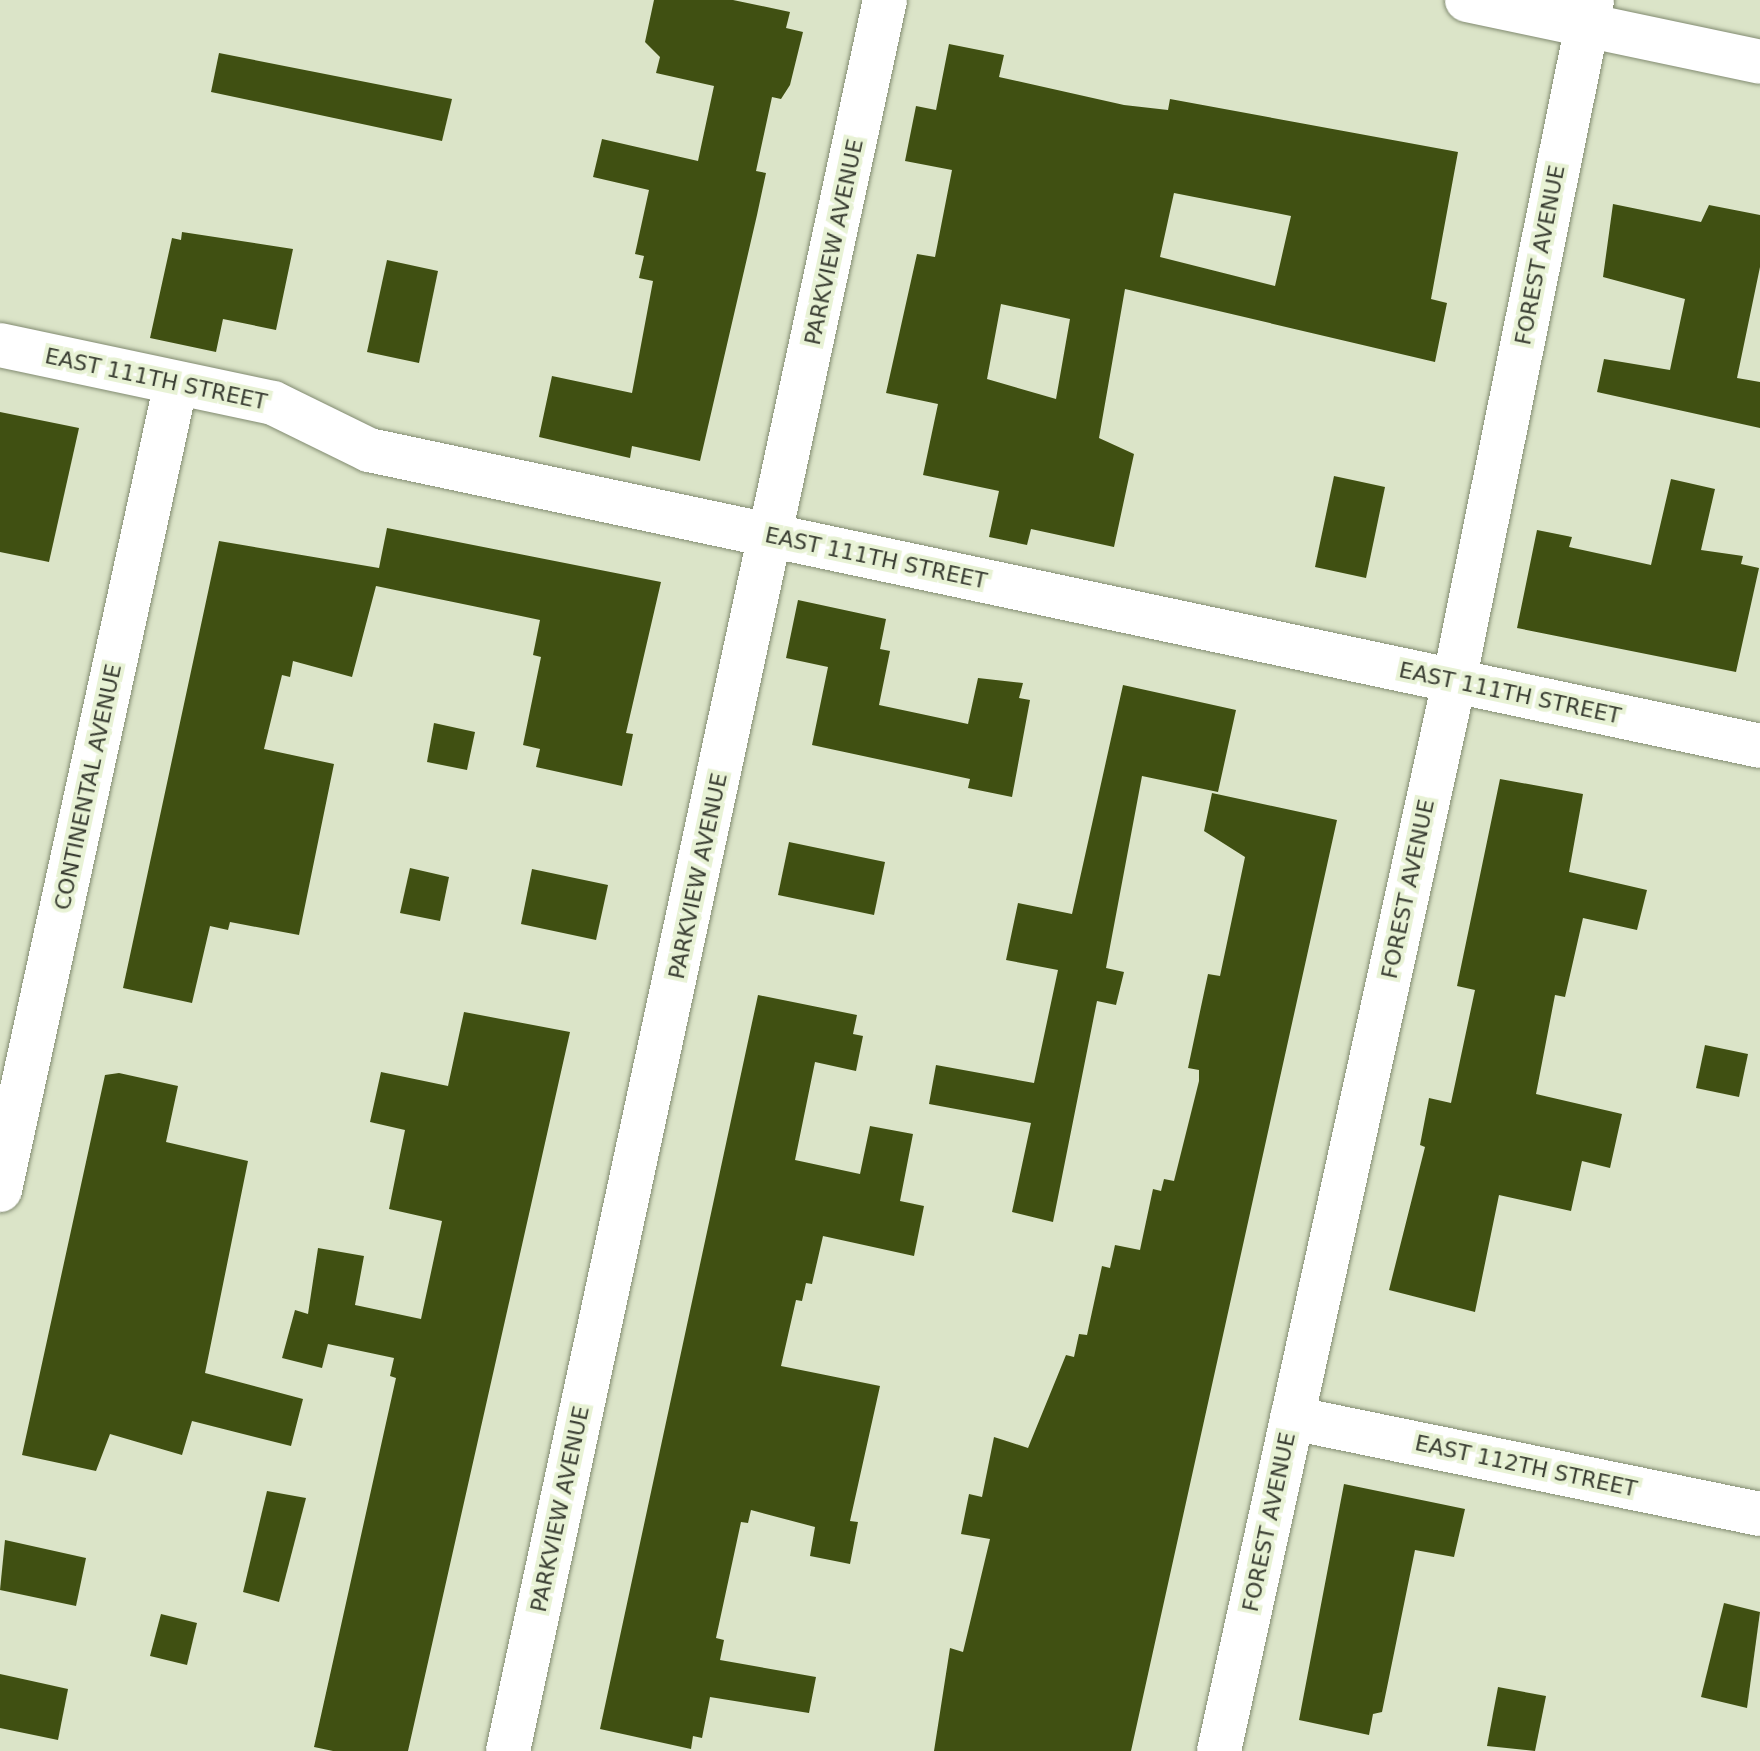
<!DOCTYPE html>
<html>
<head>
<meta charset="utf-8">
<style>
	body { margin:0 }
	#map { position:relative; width:1760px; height:1751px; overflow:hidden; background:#dbe4c8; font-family:"DejaVu Sans",sans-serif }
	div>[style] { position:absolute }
	.building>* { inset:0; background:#405012 }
	.roads { filter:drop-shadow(0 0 2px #828b71) drop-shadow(0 0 2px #828b71) }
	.minor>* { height:44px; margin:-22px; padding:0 22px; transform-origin:22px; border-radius:22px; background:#fff }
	span { translate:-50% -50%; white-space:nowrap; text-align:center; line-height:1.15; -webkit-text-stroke:8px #e8f2d5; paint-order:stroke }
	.street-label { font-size:22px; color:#3a3e33 }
</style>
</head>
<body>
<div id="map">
	<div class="building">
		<div style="clip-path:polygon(654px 0,733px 0,790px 12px,786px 28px,803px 32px,790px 85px,781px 99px,772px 97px,756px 171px,766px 173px,757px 215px,700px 461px,632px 446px,630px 458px,539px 437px,552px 376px,632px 393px,653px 281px,639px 278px,644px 256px,635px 254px,649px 190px,593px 177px,602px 139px,698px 161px,714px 86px,656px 73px,660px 57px,645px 42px)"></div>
		<div style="clip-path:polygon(evenodd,949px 44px,1004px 55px,999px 77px,1124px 105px,1168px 110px,1170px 99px,1458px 152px,1431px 299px,1447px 303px,1435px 362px,1125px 289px,1099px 438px,1134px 454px,1114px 547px,1031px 529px,1027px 545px,989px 537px,999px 491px,923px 475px,938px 404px,886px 393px,917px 254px,935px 257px,952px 170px,905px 161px,916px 106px,936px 110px,949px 44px,1174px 193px,1291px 216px,1275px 286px,1160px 257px,1174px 193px,949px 44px,1001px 304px,1070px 319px,1056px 399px,987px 379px,1001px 304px)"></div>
		<div style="clip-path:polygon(219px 53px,452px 99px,442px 141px,211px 92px)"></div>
		<div style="clip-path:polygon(1613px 204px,1701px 222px,1709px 205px,1760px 215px,1760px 267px,1737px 378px,1760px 382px,1760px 428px,1597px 392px,1604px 359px,1670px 370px,1685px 299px,1603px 277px)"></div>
		<div style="clip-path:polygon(182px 232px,293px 249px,276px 330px,223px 319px,216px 352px,150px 338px,172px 238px,181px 240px)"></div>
		<div style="clip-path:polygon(387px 260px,438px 271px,419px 363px,367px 352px)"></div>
		<div style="clip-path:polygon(0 412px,79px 428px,49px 562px,0 552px)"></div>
		<div style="clip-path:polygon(1334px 476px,1385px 487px,1366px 578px,1315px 567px)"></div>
		<div style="clip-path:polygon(1671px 479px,1715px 489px,1701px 550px,1743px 556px,1741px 564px,1759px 568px,1736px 672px,1517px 628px,1537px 530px,1572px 537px,1569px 547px,1651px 565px)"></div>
		<div style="clip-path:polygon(387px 528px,661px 582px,626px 733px,633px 734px,622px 786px,536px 767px,540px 749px,523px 745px,541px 657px,533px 655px,540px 620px,376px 586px,352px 677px,293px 661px,290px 677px,282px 675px,264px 749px,334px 764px,299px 935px,230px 922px,228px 930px,210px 926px,192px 1003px,123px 988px,219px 541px,379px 568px)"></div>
		<div style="clip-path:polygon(798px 600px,886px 619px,880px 649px,890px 651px,879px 705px,968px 724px,978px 678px,1023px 683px,1019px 698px,1030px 700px,1012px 797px,968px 788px,970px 779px,812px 745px,828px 667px,786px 658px)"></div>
		<div style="clip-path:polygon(1123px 685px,1236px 710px,1218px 792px,1142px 776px,1106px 968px,1124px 972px,1116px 1005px,1097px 1001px,1053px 1222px,1012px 1212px,1031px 1123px,929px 1104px,936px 1065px,1034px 1083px,1058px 970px,1006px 960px,1018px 903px,1072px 914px)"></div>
		<div style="clip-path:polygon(434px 723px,475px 732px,467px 770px,427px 762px)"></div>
		<div style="clip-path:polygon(1500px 779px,1583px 794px,1569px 872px,1647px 890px,1637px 930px,1583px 918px,1565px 997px,1555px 995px,1536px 1094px,1622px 1114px,1610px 1168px,1582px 1161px,1571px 1211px,1499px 1195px,1475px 1312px,1389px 1290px,1425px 1147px,1420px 1145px,1429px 1098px,1451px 1103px,1475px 990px,1457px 986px)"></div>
		<div style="clip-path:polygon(1212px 793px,1337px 820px,1131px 1751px,934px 1751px,950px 1648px,963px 1652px,990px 1539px,961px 1534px,969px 1494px,982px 1497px,994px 1437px,1028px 1448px,1066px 1355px,1074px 1357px,1079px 1334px,1087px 1335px,1102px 1266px,1110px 1268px,1115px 1245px,1140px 1250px,1153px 1189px,1161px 1191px,1164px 1179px,1174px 1181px,1199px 1081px,1199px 1070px,1188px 1068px,1208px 974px,1220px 976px,1245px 857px,1204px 831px)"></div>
		<div style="clip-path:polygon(789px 842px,885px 862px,874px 915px,778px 895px)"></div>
		<div style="clip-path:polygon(410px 868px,449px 877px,440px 921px,400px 913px)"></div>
		<div style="clip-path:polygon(532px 869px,608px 885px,596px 940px,521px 924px)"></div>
		<div style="clip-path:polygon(758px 995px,857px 1015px,853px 1034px,863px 1036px,856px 1071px,815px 1062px,795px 1160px,860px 1174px,870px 1126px,913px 1134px,900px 1201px,924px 1206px,914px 1256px,823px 1236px,812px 1284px,806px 1283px,802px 1301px,796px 1300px,781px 1366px,880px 1386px,850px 1521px,858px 1522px,850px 1564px,810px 1556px,815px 1527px,751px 1510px,748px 1523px,741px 1522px,716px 1638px,724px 1640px,720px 1660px,816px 1677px,809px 1713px,710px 1697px,702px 1738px,693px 1736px,691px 1749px,600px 1729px)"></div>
		<div style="clip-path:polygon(464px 1012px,570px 1032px,408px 1751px,333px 1751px,314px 1747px,396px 1378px,390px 1376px,394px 1358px,328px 1344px,322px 1368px,282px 1358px,295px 1310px,308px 1314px,318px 1248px,364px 1256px,355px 1305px,421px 1319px,442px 1221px,389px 1209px,405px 1130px,370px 1122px,381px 1072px,448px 1086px)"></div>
		<div style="clip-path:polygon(1705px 1045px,1748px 1054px,1739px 1097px,1696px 1088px)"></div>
		<div style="clip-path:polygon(119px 1073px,178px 1086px,166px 1142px,248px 1161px,205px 1373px,303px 1399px,291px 1446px,192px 1421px,182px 1455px,110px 1434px,96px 1471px,22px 1455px,105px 1075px)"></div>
		<div style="clip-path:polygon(1344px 1484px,1465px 1509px,1454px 1557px,1415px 1550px,1382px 1712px,1373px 1714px,1369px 1735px,1299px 1720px)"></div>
		<div style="clip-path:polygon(267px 1491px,306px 1498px,279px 1602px,243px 1592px)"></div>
		<div style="clip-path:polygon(5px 1540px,86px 1558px,76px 1606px,0 1590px)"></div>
		<div style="clip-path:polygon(1724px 1603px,1760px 1612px,1747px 1708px,1701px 1697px)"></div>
		<div style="clip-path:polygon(161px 1614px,197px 1623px,187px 1665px,150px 1656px)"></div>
		<div style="clip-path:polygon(0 1674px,68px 1689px,58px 1740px,0 1728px)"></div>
		<div style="clip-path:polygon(1498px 1687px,1546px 1696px,1535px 1751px,1487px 1746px)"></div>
	</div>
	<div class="roads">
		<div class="minor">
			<div style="left:1467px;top:0;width:299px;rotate:11.9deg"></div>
			<div style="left:0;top:345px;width:279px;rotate:12deg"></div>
			<div style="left:273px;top:403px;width:107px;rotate:26.1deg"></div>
			<div style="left:369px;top:450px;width:1422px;rotate:12.01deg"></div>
			<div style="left:0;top:1190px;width:826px;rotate:-77.7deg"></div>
			<div style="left:1292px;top:1418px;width:478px;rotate:11.6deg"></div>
			<div style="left:508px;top:1751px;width:1791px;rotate:-77.85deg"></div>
			<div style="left:1219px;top:1751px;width:1095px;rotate:-77.6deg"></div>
			<div style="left:1454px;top:682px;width:696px;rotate:-78.56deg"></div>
		</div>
	</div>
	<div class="street-label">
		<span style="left:834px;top:242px;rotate:-78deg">PARKVIEW AVENUE</span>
		<span style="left:1540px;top:255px;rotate:-79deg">FOREST AVENUE</span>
		<span style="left:156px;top:379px;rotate:12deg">EAST 111TH STREET</span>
		<span style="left:876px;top:558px;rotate:12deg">EAST 111TH STREET</span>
		<span style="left:1510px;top:693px;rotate:12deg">EAST 111TH STREET</span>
		<span style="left:88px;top:787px;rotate:-78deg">CONTINENTAL AVENUE</span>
		<span style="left:698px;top:876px;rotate:-78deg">PARKVIEW AVENUE</span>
		<span style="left:1408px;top:889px;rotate:-78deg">FOREST AVENUE</span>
		<span style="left:1526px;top:1466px;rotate:12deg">EAST 112TH STREET</span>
		<span style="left:560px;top:1509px;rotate:-78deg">PARKVIEW AVENUE</span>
		<span style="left:1269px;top:1522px;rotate:-78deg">FOREST AVENUE</span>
	</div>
</div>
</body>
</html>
